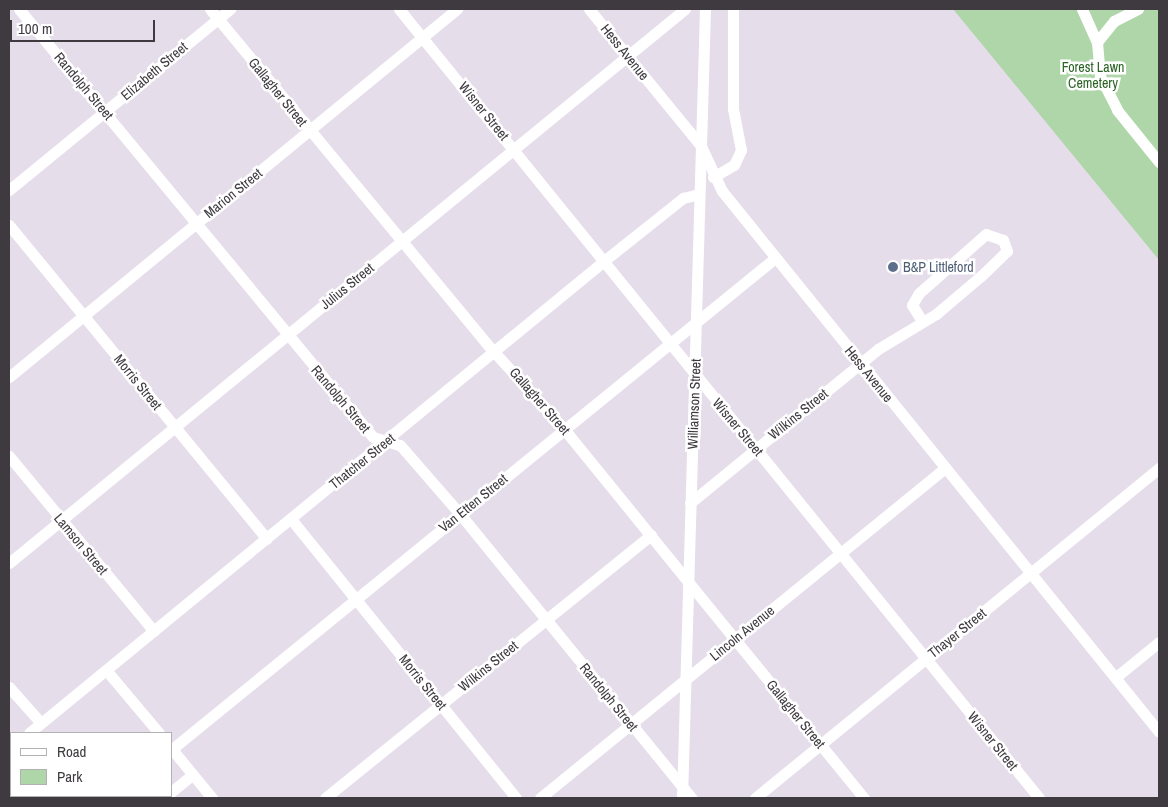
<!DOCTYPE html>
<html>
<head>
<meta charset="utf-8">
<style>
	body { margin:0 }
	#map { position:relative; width:1168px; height:807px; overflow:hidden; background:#e6ddeb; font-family:"Archivo Narrow",sans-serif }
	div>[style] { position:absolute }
	.green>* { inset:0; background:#aed6a8 }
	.minor>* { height:11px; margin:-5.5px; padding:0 5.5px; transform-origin:5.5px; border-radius:5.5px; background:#fff }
	.dots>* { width:14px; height:14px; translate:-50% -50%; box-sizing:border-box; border:2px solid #fff; border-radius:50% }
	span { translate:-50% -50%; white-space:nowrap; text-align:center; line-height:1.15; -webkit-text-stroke:5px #fff; paint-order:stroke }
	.street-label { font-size:14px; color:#3e3a40 }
	.park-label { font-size:14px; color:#2b6325 }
	.service-label { font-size:14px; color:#4e5e75 }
	.left { translate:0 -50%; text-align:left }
	.frame { position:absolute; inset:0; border:10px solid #3e3a40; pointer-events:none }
	.legend { position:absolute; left:10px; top:732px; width:162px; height:65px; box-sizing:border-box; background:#fff; border:1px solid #b2b0b3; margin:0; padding:6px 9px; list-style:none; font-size:15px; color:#3e3a40 }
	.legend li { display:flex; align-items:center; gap:10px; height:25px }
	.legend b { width:25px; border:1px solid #b2b0b3 }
	.scale { position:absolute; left:10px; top:20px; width:145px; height:22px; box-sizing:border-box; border:2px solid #3e3a40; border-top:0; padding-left:6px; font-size:15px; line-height:18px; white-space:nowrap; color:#3e3a40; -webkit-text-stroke:4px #fff; paint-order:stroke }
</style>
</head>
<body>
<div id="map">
	<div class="green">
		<div style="clip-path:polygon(953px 9px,1159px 9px,1159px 260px)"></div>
	</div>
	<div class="minor">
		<div style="left:19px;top:9px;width:555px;rotate:50.41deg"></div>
		<div style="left:373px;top:437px;width:28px;rotate:17deg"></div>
		<div style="left:400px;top:445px;width:91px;rotate:49deg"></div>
		<div style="left:460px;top:514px;width:367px;rotate:50.8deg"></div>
		<div style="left:210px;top:9px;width:433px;rotate:50.4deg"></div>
		<div style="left:486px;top:343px;width:116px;rotate:47.8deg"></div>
		<div style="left:564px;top:429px;width:476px;rotate:50.9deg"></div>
		<div style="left:399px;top:9px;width:1016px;rotate:50.95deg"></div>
		<div style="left:589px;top:9px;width:177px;rotate:50.7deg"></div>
		<div style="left:701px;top:146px;width:50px;rotate:65deg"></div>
		<div style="left:722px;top:191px;width:695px;rotate:51.07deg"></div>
		<div style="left:1082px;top:9px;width:36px;rotate:66deg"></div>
		<div style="left:1097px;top:42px;width:34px;rotate:85deg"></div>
		<div style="left:1100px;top:76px;width:38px;rotate:63deg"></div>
		<div style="left:1117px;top:110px;width:67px;rotate:51.1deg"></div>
		<div style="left:1097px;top:42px;width:27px;rotate:-51deg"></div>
		<div style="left:1114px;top:21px;width:27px;rotate:-27deg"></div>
		<div style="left:713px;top:177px;width:24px;rotate:-30deg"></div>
		<div style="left:734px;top:165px;width:17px;rotate:-65deg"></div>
		<div style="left:741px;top:150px;width:42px;rotate:-101deg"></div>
		<div style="left:733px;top:109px;width:100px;rotate:-90deg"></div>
		<div style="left:9px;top:190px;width:286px;rotate:-39.3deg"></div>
		<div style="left:9px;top:225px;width:406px;rotate:50.6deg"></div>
		<div style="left:9px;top:377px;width:580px;rotate:-39.4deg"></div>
		<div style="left:9px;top:456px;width:227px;rotate:50.4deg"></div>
		<div style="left:690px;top:503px;width:243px;rotate:-39.3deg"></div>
		<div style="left:878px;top:349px;width:68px;rotate:-31.1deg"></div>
		<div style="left:936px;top:314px;width:59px;rotate:-40.2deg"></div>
		<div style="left:981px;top:276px;width:36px;rotate:-44deg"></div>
		<div style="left:1007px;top:251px;width:12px;rotate:-110deg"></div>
		<div style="left:1003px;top:240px;width:18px;rotate:-161deg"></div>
		<div style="left:986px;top:234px;width:89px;rotate:138.6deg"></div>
		<div style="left:919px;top:293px;width:14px;rotate:120deg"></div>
		<div style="left:912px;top:305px;width:19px;rotate:58deg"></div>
		<div style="left:291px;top:519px;width:358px;rotate:51.1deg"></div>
		<div style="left:9px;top:563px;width:874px;rotate:-39.34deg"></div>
		<div style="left:106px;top:670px;width:82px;rotate:49.9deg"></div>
		<div style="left:1116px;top:677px;width:55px;rotate:-39.1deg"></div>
		<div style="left:9px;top:687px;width:48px;rotate:48.4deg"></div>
		<div style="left:29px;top:733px;width:745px;rotate:-39.39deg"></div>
		<div style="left:605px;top:260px;width:100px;rotate:-38.5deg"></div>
		<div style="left:683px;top:198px;width:16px;rotate:-14deg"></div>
		<div style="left:171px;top:748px;width:65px;rotate:50.6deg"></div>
		<div style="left:172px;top:749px;width:778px;rotate:-39.15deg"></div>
		<div style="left:9px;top:750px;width:3px;rotate:-45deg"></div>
		<div style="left:171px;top:792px;width:27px;rotate:-39deg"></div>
		<div style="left:325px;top:798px;width:419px;rotate:-38.9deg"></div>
		<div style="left:540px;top:798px;width:522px;rotate:-39.17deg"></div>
		<div style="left:682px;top:798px;width:789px;rotate:-88.33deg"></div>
		<div style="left:755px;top:798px;width:522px;rotate:-39.24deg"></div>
	</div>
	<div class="dots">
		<div style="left:893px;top:267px;background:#5c6f8a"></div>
	</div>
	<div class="street-label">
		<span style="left:625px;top:52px;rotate:51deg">Hess Avenue</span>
		<span style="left:154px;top:71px;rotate:-40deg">Elizabeth Street</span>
		<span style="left:84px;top:86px;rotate:50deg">Randolph Street</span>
		<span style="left:278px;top:92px;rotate:51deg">Gallagher Street</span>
		<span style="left:484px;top:111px;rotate:51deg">Wisner Street</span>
		<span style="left:233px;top:193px;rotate:-39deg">Marion Street</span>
		<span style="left:347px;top:286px;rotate:-39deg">Julius Street</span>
		<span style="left:869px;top:374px;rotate:51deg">Hess Avenue</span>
		<span style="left:138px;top:382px;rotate:51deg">Morris Street</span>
		<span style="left:341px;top:399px;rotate:50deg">Randolph Street</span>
		<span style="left:540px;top:401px;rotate:49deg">Gallagher Street</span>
		<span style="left:694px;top:404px;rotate:-88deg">Williamson Street</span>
		<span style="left:798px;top:414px;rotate:-39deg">Wilkins Street</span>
		<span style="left:738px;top:427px;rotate:50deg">Wisner Street</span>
		<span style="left:362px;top:461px;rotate:-39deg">Thatcher Street</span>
		<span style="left:473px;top:503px;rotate:-39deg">Van Etten Street</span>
		<span style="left:81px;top:544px;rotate:50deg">Lamson Street</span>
		<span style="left:742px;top:633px;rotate:-39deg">Lincoln Avenue</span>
		<span style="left:957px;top:633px;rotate:-39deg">Thayer Street</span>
		<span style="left:488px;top:666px;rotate:-39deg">Wilkins Street</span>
		<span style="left:423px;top:682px;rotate:51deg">Morris Street</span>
		<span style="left:609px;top:697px;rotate:51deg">Randolph Street</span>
		<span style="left:796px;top:714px;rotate:51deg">Gallagher Street</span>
		<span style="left:993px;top:741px;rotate:51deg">Wisner Street</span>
	</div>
	<div class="park-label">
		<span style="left:1093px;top:75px">Forest Lawn<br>Cemetery</span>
	</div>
	<div class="service-label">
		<span class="left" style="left:903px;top:267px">B&amp;P Littleford</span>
	</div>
	<div class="frame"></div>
	<ul class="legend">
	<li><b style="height:6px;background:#fff"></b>Road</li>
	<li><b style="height:14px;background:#aed6a8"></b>Park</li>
	</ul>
	<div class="scale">100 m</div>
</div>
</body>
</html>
